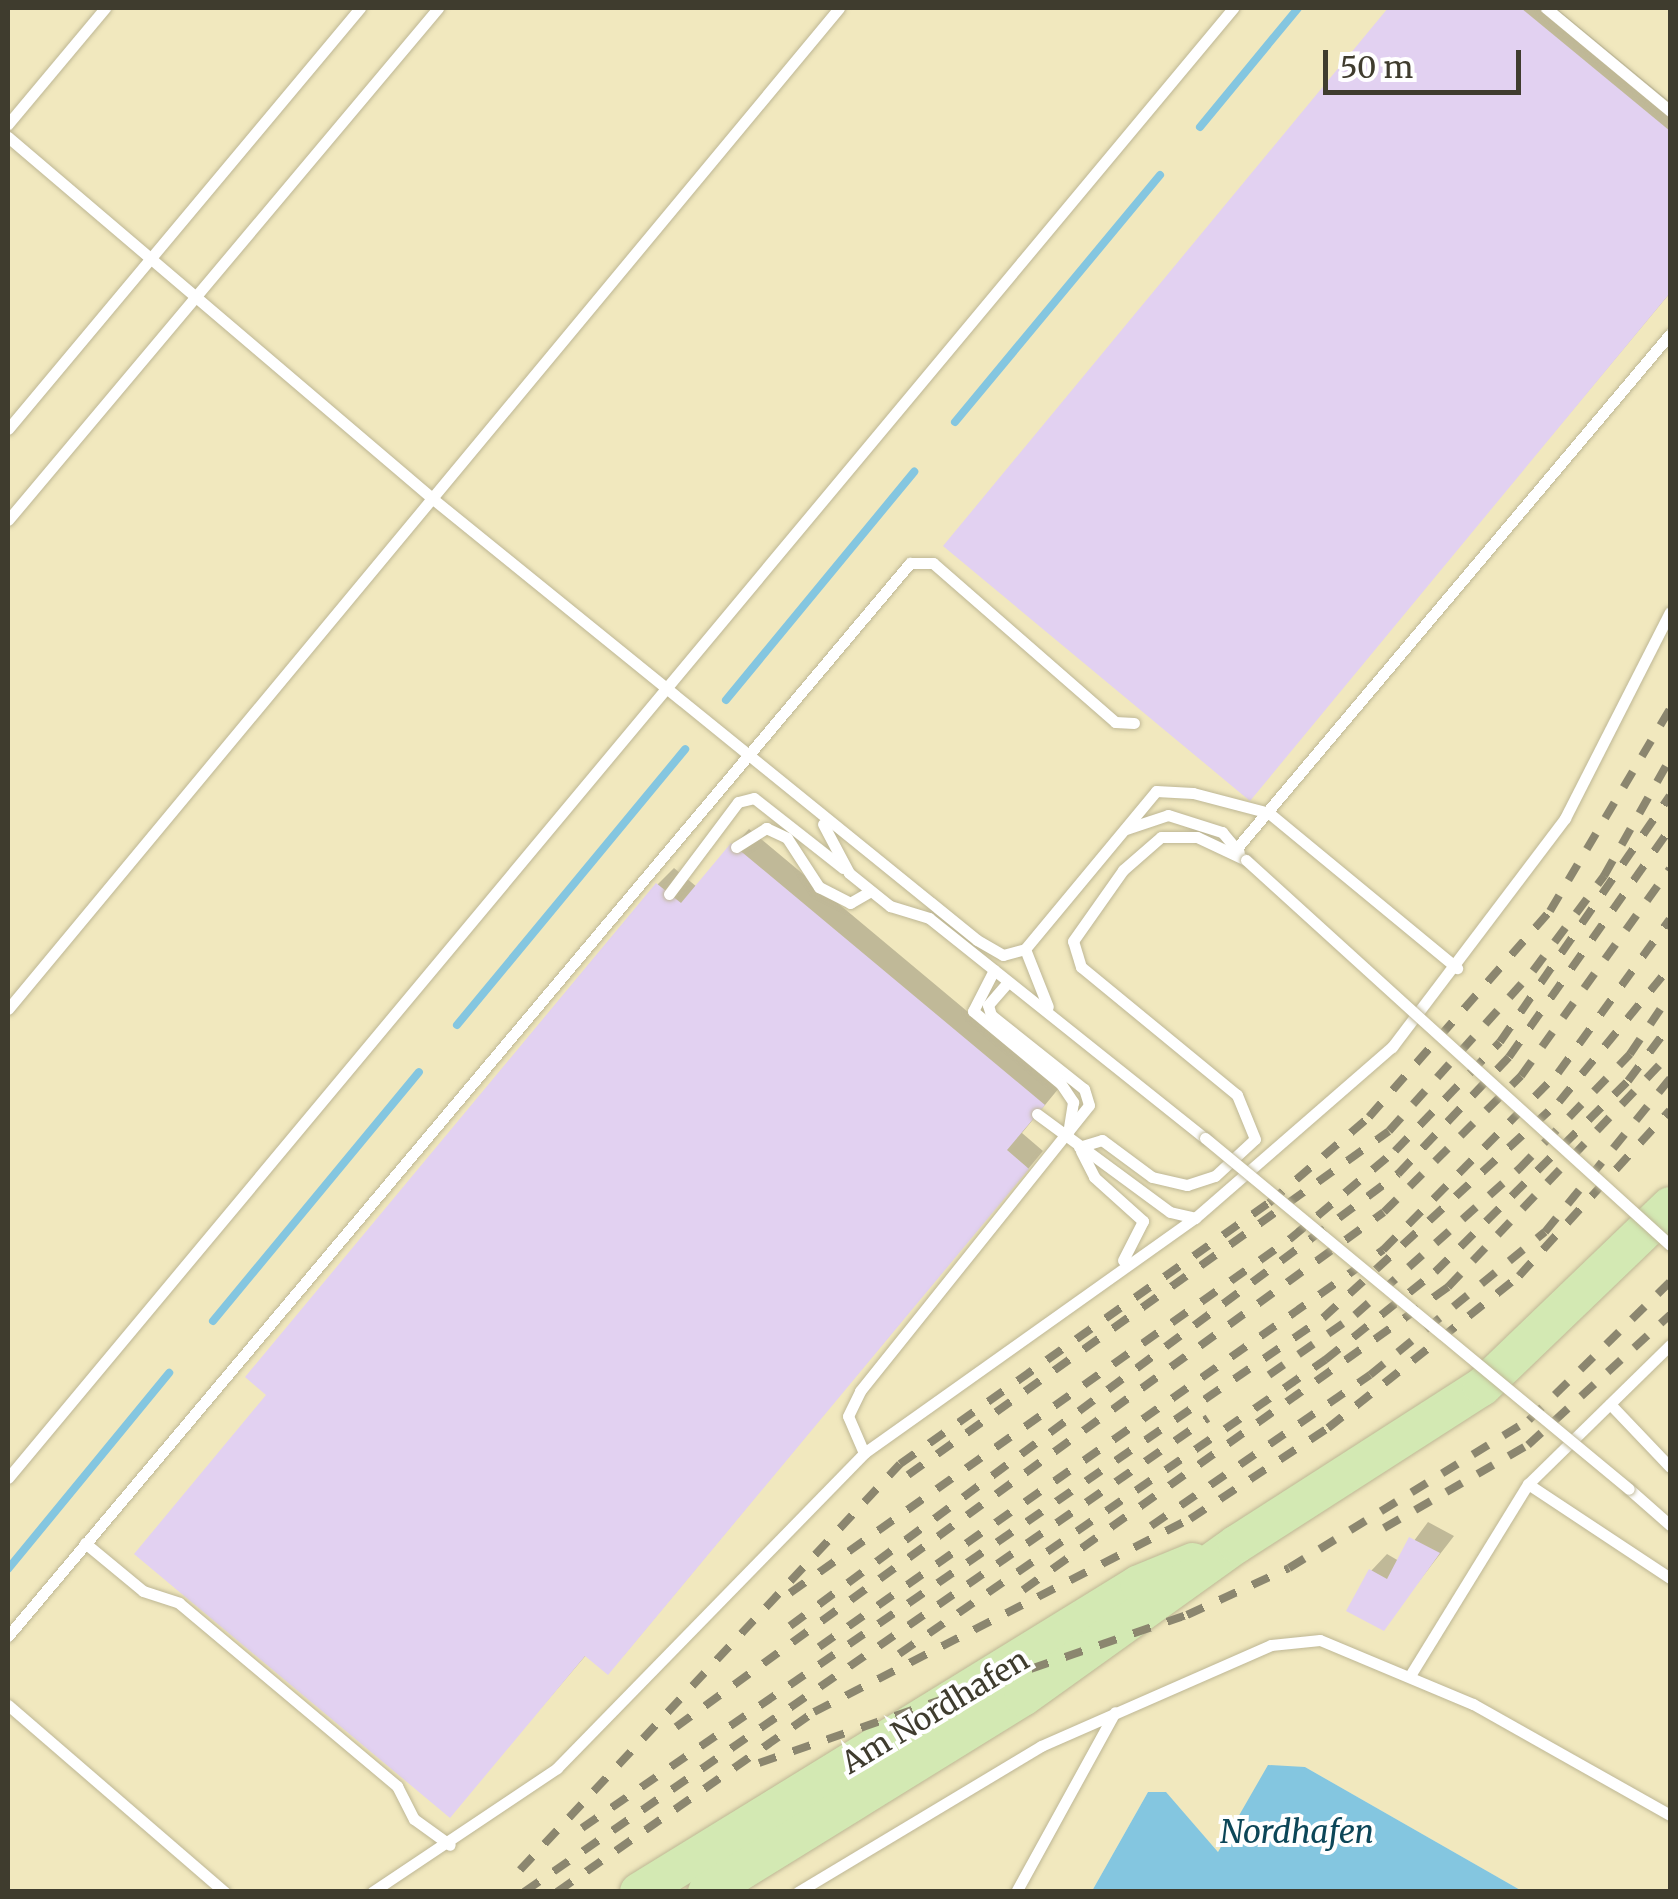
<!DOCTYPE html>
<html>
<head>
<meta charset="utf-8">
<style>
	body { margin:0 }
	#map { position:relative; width:1678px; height:1899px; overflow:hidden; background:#fbf3cf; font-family:Merriweather,serif }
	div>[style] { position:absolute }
	.built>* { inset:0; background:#f1e8be }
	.water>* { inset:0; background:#84c6e0 }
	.shadow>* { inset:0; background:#0003 }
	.stream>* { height:8px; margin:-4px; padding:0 4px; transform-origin:4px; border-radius:4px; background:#84c6e0 }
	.building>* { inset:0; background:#e2d1f1 }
	.roads { filter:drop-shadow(0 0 2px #beb795) drop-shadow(0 0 2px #beb795) }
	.service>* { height:11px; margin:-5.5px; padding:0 5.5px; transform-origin:5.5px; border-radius:5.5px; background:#fff }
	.primary>* { height:38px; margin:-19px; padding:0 19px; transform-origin:19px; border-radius:19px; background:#d3e9b3 }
	.rail>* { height:8px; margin-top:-4px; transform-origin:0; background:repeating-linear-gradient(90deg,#8b866f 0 18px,transparent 0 36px) }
	.bridges { filter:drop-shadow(0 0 2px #beb795) drop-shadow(0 0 2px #beb795) }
	.service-bridge>* { height:11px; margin:-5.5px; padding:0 5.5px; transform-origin:5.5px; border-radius:5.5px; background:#fff }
	span { translate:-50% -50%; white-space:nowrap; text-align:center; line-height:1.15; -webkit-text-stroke:8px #fff; paint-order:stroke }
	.street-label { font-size:30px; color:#3f3c2e }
	.water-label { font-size:32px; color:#0c4658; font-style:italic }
	.frame { position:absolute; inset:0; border:10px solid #3f3c2e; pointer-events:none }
	.scale { position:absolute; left:1323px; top:50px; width:198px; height:45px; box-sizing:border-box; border:5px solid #3f3c2e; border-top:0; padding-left:12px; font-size:30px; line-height:35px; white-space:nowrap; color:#3f3c2e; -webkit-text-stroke:8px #fff; paint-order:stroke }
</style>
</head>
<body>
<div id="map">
	<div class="built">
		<div style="clip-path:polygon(8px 8px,1670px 8px,1670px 1891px,1522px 1891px,1305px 1767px,1218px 1852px,1166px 1793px,1148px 1792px,1092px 1891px,8px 1892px)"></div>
	</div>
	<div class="water">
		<div style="clip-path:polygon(1268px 1765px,1305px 1767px,1522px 1891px,1092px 1891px,1148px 1792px,1166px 1792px,1218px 1852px)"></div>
	</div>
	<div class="shadow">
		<div style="clip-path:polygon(1391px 8px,1556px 8px,1670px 102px,1670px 293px,1250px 797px,946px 545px)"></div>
		<div style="clip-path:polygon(749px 829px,1059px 1088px,1022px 1133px,1043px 1151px,624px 1655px,587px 1654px,450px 1815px,270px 1395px,248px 1377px,658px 884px,674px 868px,697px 887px)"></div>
		<div style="clip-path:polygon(1428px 1522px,1454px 1536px,1383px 1628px,1371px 1571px,1387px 1554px,1399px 1561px)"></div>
	</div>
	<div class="stream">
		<div style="left:1200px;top:127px;width:154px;rotate:-50.5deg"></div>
		<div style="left:955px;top:422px;width:321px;rotate:-50.3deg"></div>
		<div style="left:726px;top:700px;width:296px;rotate:-50.5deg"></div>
		<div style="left:457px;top:1025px;width:358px;rotate:-50.4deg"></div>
		<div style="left:213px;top:1321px;width:323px;rotate:-50.4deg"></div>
		<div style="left:8px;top:1569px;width:254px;rotate:-50.6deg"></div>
	</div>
	<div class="building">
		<div style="clip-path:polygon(1388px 8px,1521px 8px,1670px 131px,1670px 293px,1250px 801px,943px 546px)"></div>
		<div style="clip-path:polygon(731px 843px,1045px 1105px,1007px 1150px,1029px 1169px,608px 1675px,585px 1656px,450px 1818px,134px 1554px,266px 1395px,245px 1377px,656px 883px,681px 903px)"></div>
		<div style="clip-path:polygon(1409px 1537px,1440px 1553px,1384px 1631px,1346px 1611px,1369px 1569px,1387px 1579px)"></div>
	</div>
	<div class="roads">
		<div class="service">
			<div style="left:1546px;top:8px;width:161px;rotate:39.7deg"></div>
			<div style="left:8px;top:124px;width:151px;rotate:-50.1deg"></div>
			<div style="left:8px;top:137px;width:558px;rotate:40.42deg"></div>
			<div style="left:433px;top:499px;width:700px;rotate:39.03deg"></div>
			<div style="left:977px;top:940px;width:30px;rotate:30deg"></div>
			<div style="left:1003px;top:955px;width:23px;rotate:-15deg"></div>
			<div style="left:1025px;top:949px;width:205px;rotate:-50.3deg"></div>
			<div style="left:1156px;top:791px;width:37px;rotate:3deg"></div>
			<div style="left:1193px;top:793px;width:79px;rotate:14.7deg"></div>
			<div style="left:1269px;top:813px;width:244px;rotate:39.5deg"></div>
			<div style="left:8px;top:429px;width:549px;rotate:-50.1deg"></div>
			<div style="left:8px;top:520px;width:669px;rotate:-49.97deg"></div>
			<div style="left:823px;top:824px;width:55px;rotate:62deg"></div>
			<div style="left:849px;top:873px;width:53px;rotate:38.8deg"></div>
			<div style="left:890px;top:906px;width:41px;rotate:17.1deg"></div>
			<div style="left:929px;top:918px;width:353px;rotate:38.6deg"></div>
			<div style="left:1126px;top:829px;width:44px;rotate:-18.4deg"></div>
			<div style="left:1168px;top:815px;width:57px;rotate:17.5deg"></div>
			<div style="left:1222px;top:832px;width:26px;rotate:50deg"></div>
			<div style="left:736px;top:847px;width:36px;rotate:-32deg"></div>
			<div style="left:766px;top:828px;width:23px;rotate:25deg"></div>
			<div style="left:787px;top:838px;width:59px;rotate:56.9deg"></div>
			<div style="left:819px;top:887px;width:35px;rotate:27deg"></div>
			<div style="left:850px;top:903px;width:24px;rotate:-30deg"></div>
			<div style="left:1236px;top:849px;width:673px;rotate:-49.88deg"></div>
			<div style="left:669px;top:894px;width:115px;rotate:-53.1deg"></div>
			<div style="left:738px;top:802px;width:16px;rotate:-14deg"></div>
			<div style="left:754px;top:798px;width:113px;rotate:38.2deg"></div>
			<div style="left:1025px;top:949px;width:62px;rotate:68.4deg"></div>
			<div style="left:994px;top:970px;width:46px;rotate:117.1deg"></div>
			<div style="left:973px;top:1011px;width:114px;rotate:39.7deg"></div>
			<div style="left:1061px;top:1084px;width:22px;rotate:56deg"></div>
			<div style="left:1073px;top:1102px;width:31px;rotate:99deg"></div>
			<div style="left:8px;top:1009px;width:1301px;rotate:-50.3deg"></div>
			<div style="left:1037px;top:1114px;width:165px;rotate:36.4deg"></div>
			<div style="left:1170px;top:1212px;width:26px;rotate:13deg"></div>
			<div style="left:1079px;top:1147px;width:24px;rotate:-17deg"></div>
			<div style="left:1102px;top:1140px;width:62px;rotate:36.5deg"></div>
			<div style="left:1152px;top:1177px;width:36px;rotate:13deg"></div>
			<div style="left:1187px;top:1185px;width:29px;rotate:-18deg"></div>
			<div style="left:1215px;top:1176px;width:54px;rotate:-42.8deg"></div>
			<div style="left:1255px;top:1139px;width:48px;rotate:-112.2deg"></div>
			<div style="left:1237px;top:1095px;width:202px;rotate:-140.6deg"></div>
			<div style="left:1081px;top:967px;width:27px;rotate:-107deg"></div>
			<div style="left:1073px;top:941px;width:87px;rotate:-54.8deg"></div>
			<div style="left:1123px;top:870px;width:50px;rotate:-41deg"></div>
			<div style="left:1161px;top:837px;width:36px"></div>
			<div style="left:1197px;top:837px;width:54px;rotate:25.1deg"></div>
			<div style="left:1081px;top:1151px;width:29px;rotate:63deg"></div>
			<div style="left:1094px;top:1177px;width:66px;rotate:41.9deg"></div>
			<div style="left:1143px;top:1221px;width:44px;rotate:117.1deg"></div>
			<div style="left:1610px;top:1404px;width:87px;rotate:46.4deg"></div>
			<div style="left:864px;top:1453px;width:40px;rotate:-113.4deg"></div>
			<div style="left:848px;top:1416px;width:28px;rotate:-64deg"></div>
			<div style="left:860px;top:1391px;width:366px;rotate:-51.3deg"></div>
			<div style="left:1089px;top:1105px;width:17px;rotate:-107deg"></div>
			<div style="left:1084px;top:1089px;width:119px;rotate:-141.5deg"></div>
			<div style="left:991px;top:1015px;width:10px;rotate:-107deg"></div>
			<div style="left:988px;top:1005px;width:30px;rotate:-49deg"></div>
			<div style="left:8px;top:1478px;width:1914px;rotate:-50.19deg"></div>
			<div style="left:1528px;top:1484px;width:170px;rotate:33.5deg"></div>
			<div style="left:1629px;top:1489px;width:55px;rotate:41.3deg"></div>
			<div style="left:85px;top:1543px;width:75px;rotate:39.6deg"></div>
			<div style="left:143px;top:1591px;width:38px;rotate:18deg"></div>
			<div style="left:179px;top:1603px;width:285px;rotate:40deg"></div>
			<div style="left:397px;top:1786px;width:37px;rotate:63deg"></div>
			<div style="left:414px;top:1819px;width:44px;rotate:35.8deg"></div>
			<div style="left:8px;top:1636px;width:1402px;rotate:-49.95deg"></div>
			<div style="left:910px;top:563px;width:23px"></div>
			<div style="left:933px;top:563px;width:242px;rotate:41.1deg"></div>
			<div style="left:1115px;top:722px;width:19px;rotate:3deg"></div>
			<div style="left:1411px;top:1674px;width:223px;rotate:-58.4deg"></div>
			<div style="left:1528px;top:1484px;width:199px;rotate:-44.4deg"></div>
			<div style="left:8px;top:1705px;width:286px;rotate:40.8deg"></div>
			<div style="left:372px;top:1892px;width:223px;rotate:-33.8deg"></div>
			<div style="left:557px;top:1768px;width:440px;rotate:-45.7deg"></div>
			<div style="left:864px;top:1453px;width:406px;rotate:-35.4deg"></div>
			<div style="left:1195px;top:1218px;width:261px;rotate:-41deg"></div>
			<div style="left:1392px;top:1047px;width:287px;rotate:-52.9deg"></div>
			<div style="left:1565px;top:818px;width:231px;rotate:-63deg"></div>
			<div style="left:798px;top:1892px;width:283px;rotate:-31deg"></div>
			<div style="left:1041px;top:1746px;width:251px;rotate:-23.7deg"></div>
			<div style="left:1271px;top:1645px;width:49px;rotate:-5.8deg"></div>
			<div style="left:1320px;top:1640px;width:166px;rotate:22.7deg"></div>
			<div style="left:1473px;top:1704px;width:226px;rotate:29.4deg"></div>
			<div style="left:1016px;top:1892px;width:205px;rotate:-61.2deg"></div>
		</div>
		<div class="primary">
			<div style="left:639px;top:1892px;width:587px;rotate:-31.63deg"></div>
			<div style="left:1139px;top:1584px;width:58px;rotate:-22.2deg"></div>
			<div style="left:707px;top:1892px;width:371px;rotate:-31.7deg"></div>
			<div style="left:1023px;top:1697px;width:263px;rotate:-35.6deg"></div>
			<div style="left:1237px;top:1544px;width:291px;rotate:-32.7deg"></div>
			<div style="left:1482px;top:1387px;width:261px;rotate:-43.9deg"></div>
		</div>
	</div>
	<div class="rail">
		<div style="left:1269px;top:1375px;width:105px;rotate:-34.9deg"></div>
		<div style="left:1355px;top:1315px;width:220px;rotate:-41.7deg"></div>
		<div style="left:1519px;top:1169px;width:160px;rotate:-46deg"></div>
		<div style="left:1630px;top:1054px;width:71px;rotate:-55.9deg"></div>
		<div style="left:908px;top:1475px;width:591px;rotate:-35.57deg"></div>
		<div style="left:1389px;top:1131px;width:215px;rotate:-48deg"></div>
		<div style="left:1533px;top:971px;width:119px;rotate:-53.2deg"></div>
		<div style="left:1604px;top:876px;width:134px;rotate:-60.6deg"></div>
		<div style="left:1151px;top:1526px;width:266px;rotate:-34.6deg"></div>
		<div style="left:1370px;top:1375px;width:226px;rotate:-39.3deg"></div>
		<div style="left:1545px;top:1232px;width:198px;rotate:-50.8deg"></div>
		<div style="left:1384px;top:1528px;width:166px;rotate:-30deg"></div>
		<div style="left:1528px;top:1445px;width:193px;rotate:-42.5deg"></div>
		<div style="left:1023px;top:1590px;width:522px;rotate:-35.49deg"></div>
		<div style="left:1448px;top:1287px;width:322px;rotate:-46.4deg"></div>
		<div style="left:790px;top:1593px;width:613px;rotate:-35.3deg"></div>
		<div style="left:1290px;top:1239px;width:137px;rotate:-40deg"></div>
		<div style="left:1395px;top:1151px;width:151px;rotate:-46.1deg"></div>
		<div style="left:1500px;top:1042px;width:299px;rotate:-55.4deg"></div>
		<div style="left:790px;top:1626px;width:758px;rotate:-36.63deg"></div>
		<div style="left:1398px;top:1174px;width:161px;rotate:-46.5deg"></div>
		<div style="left:1509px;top:1057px;width:279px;rotate:-54.8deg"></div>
		<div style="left:819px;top:1647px;width:690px;rotate:-35.14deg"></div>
		<div style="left:1383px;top:1250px;width:249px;rotate:-45.3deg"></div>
		<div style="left:1558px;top:1073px;width:190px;rotate:-54deg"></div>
		<div style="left:899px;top:1654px;width:518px;rotate:-34.61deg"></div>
		<div style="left:1325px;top:1360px;width:141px;rotate:-38.7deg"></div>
		<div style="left:1435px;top:1272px;width:272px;rotate:-44.7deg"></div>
		<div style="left:1628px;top:1081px;width:70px;rotate:-53.1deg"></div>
		<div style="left:676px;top:1727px;width:875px;rotate:-36.03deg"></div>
		<div style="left:1384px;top:1212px;width:193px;rotate:-44.8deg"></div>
		<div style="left:1521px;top:1076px;width:255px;rotate:-54.3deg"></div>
		<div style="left:759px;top:1763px;width:453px;rotate:-19.1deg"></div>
		<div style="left:1187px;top:1615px;width:112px;rotate:-24.7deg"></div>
		<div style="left:1289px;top:1568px;width:282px;rotate:-31.7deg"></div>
		<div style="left:1529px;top:1420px;width:197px;rotate:-44.4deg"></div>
		<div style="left:582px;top:1828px;width:900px;rotate:-34.54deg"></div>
		<div style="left:1323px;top:1318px;width:320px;rotate:-42.5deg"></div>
		<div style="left:1559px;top:1102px;width:175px;rotate:-50.6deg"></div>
		<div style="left:520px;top:1870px;width:556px;rotate:-46.89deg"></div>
		<div style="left:900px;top:1464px;width:452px;rotate:-35.3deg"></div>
		<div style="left:1269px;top:1203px;width:132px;rotate:-40.7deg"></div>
		<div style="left:1369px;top:1117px;width:274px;rotate:-48.7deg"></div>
		<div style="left:1550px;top:911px;width:235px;rotate:-59.3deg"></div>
		<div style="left:524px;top:1892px;width:832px;rotate:-34.72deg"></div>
		<div style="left:557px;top:1892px;width:314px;rotate:-35deg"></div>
		<div style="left:814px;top:1712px;width:423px;rotate:-27.2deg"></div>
		<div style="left:1190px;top:1519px;width:165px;rotate:-33.4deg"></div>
		<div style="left:1328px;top:1428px;width:244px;rotate:-38.5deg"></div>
		<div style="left:1519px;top:1276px;width:224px;rotate:-47.7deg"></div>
	</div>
	<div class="bridges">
		<div class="service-bridge">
			<div style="left:1246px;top:860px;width:573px;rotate:42.24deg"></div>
			<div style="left:1205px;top:1138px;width:550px;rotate:39.62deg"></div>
		</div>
	</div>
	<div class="street-label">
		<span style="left:935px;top:1711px;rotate:-31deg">Am Nordhafen</span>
	</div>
	<div class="water-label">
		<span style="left:1297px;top:1832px">Nordhafen</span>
	</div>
	<div class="frame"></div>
	<div class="scale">50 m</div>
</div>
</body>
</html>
